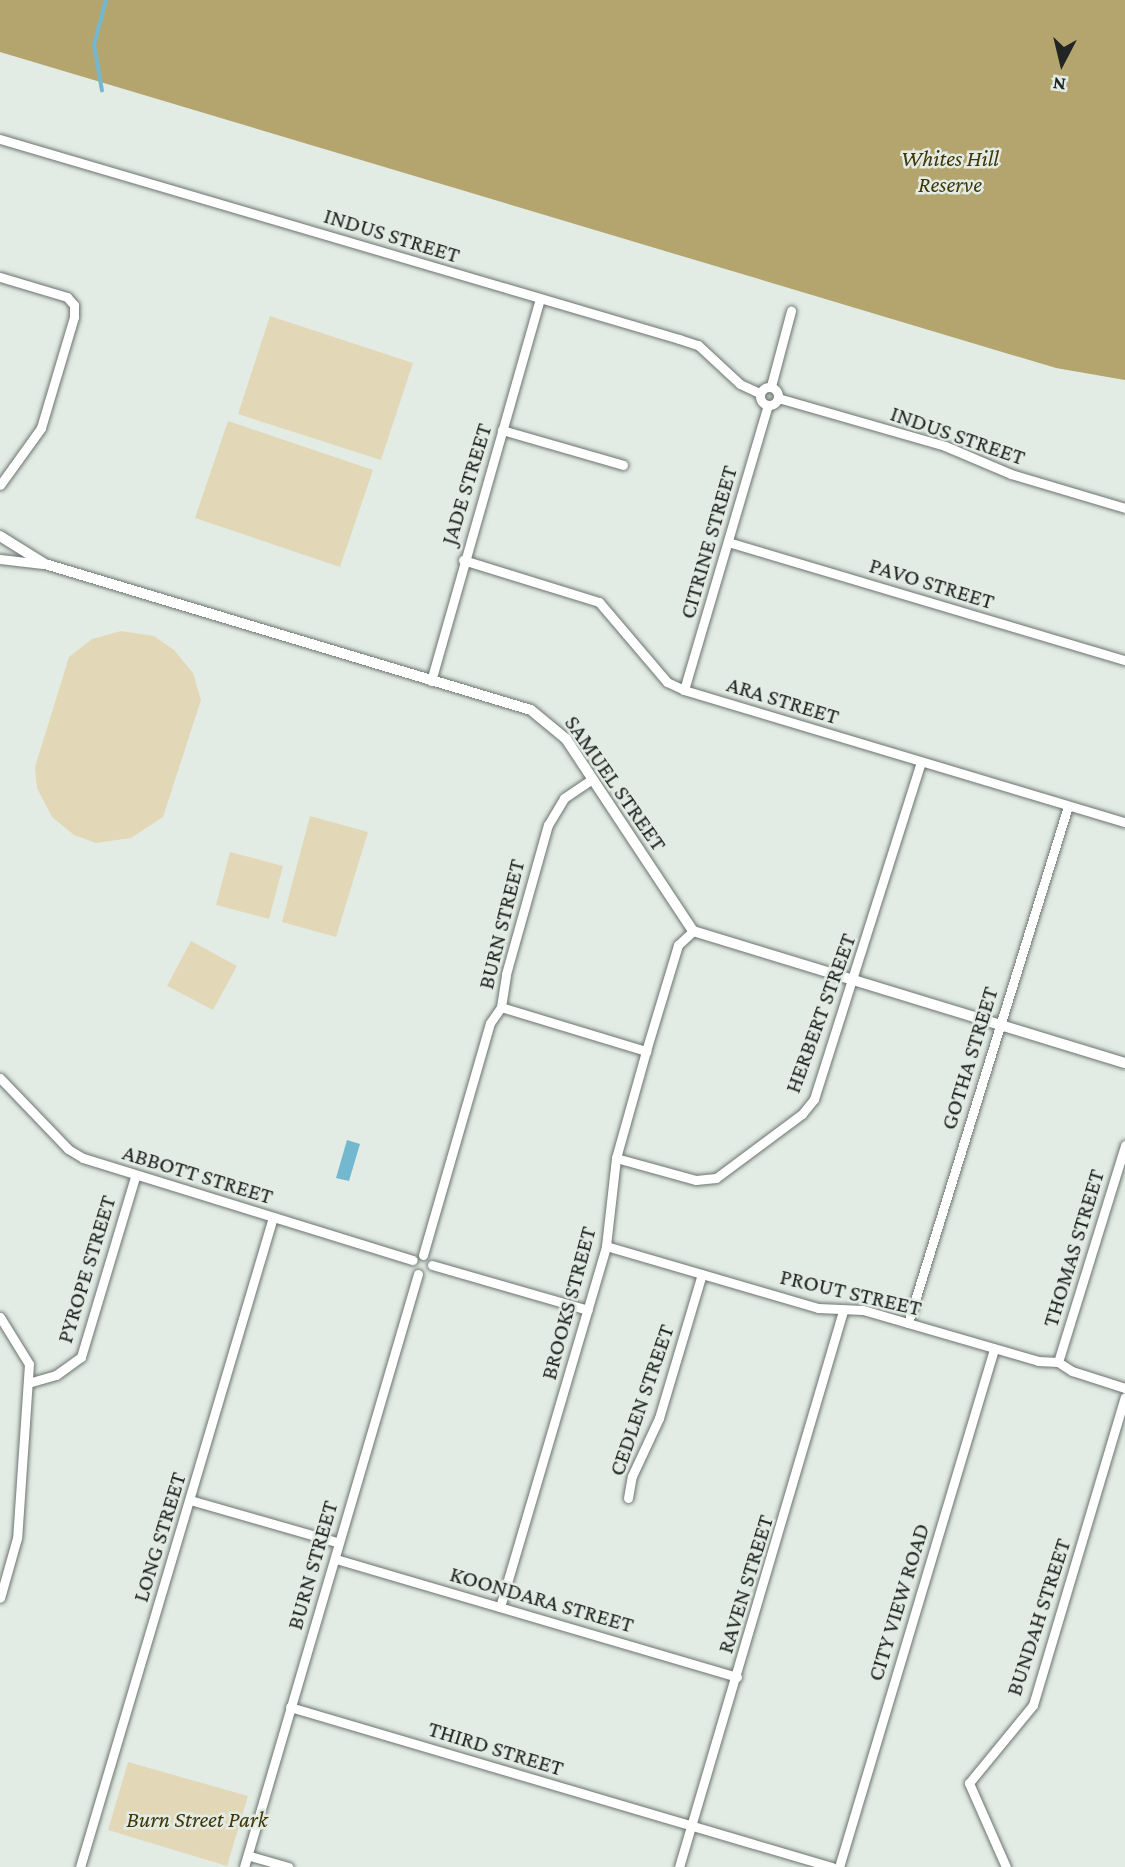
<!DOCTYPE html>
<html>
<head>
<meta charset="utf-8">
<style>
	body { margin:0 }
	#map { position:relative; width:1125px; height:1867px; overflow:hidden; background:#e2ece5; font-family:"Crimson Pro",serif }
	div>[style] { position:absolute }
	.green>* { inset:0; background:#e2d8b7 }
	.forest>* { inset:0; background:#b4a46d }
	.water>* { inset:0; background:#74b8cf }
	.stream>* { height:3.5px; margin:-1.75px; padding:0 1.75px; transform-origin:1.75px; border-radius:1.75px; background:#74b8cf }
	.roads { filter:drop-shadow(0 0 2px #6c746f) drop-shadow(0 0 2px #6c746f) }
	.minor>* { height:9px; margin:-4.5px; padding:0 4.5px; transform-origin:4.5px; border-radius:4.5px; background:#fff }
	.minor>.ring { margin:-4.5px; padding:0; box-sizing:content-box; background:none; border:9px solid #fff; border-radius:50% }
	.tertiary>* { height:10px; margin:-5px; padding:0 5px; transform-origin:5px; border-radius:5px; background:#fff }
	span { translate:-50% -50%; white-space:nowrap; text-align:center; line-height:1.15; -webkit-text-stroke:5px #e2ece5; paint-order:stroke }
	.park-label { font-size:23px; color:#423607; font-style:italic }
	.street-label { font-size:23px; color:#212523 }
	.north { position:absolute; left:1027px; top:28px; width:70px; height:70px; -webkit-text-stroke:5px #e2ece5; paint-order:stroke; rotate:187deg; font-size:19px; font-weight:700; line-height:28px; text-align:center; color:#212523 }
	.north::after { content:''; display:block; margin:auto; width:24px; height:32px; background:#212523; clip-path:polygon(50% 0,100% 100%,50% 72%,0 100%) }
</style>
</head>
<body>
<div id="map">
	<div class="green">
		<div style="clip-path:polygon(270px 316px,413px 363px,381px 460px,238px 414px)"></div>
		<div style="clip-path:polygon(228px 421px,373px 470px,340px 567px,195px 518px)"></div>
		<div style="clip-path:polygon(121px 631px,154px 636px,174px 650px,193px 673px,201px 700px,163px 817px,131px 838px,96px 843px,74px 835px,52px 817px,37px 788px,35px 767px,69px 657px,92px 639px)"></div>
		<div style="clip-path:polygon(310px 816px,368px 832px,336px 937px,282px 922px)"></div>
		<div style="clip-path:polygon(230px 852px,283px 866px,269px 919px,216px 905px)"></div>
		<div style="clip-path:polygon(191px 941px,237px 966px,213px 1010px,167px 986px)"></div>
		<div style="clip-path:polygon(128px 1762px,248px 1796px,227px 1866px,108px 1830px)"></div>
	</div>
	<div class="forest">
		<div style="clip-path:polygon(0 0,1125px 0,1125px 380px,1056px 368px,0 52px)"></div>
	</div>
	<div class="water">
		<div style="clip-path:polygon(347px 1140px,360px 1144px,349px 1181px,336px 1178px)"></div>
	</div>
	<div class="stream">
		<div style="left:102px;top:91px;width:47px;rotate:-99.9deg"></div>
		<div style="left:94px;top:45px;width:47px;rotate:-75.1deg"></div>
	</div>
	<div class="roads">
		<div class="minor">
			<div style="left:0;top:139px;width:708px;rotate:16.41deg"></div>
			<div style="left:679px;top:339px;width:20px;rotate:18deg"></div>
			<div style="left:698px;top:345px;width:57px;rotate:42.9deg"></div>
			<div style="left:740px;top:384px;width:21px;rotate:25deg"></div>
			<div style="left:0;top:277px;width:70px;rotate:16.6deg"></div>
			<div style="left:67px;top:297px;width:11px;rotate:49deg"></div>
			<div style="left:74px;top:305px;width:12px;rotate:90deg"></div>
			<div style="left:74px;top:317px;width:116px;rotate:106.6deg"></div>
			<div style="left:41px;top:428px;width:70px;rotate:125.7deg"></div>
			<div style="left:771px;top:386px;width:78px;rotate:-75.1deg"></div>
			<div class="ring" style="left:760px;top:387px;width:9px;height:9px"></div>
			<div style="left:778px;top:398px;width:174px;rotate:16deg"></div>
			<div style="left:945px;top:446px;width:72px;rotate:23deg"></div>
			<div style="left:1011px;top:474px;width:119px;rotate:16.6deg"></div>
			<div style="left:502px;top:430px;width:126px;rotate:16.1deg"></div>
			<div style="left:728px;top:542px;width:414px;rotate:16.6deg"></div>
			<div style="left:0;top:559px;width:43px;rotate:6.6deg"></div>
			<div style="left:463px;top:560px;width:142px;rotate:17.2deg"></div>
			<div style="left:599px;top:602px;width:105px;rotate:49.6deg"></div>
			<div style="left:667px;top:682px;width:19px;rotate:25deg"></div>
			<div style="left:684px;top:690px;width:460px;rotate:16.7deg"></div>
			<div style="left:431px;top:681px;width:398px;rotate:-74.1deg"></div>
			<div style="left:684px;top:690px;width:297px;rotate:-73.6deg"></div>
			<div style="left:501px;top:1007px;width:152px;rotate:16.9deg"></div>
			<div style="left:0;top:1078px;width:98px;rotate:46.2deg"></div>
			<div style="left:68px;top:1149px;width:17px;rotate:31deg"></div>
			<div style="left:83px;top:1158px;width:345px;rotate:17.2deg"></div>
			<div style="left:616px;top:1158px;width:83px;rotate:15.4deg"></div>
			<div style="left:696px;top:1180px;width:20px;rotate:-6deg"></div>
			<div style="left:716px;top:1178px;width:107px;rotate:-36.7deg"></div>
			<div style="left:802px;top:1114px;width:19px;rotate:-51deg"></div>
			<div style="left:814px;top:1099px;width:354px;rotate:-72.4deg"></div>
			<div style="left:606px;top:1246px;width:221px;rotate:16.3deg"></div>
			<div style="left:818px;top:1308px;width:45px;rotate:2.5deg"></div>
			<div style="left:863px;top:1310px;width:182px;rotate:16.2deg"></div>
			<div style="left:1038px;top:1361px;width:20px;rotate:3deg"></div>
			<div style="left:1058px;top:1362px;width:17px;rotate:33deg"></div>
			<div style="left:1072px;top:1371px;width:56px;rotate:17.8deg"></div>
			<div style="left:423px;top:1255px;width:241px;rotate:-73.9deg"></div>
			<div style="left:490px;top:1023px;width:19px;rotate:-55deg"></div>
			<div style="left:501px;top:1007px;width:33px;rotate:-81deg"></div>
			<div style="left:506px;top:974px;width:155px;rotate:-74.3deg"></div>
			<div style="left:548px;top:825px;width:31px;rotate:-59deg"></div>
			<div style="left:564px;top:798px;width:34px;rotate:-34deg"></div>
			<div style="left:432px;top:1265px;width:162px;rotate:16.1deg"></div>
			<div style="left:0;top:1317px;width:55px;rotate:58.3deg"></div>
			<div style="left:29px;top:1364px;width:174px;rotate:93.9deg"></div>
			<div style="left:17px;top:1538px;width:62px;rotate:105.8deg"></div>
			<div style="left:908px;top:1323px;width:541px;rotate:-72.8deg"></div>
			<div style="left:1058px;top:1362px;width:227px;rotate:-72.8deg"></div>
			<div style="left:28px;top:1383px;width:29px;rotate:-16deg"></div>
			<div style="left:56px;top:1375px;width:31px;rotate:-36deg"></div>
			<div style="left:81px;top:1357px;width:188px;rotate:-73.3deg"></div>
			<div style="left:628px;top:1498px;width:22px;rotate:-80deg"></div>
			<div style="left:632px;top:1476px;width:64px;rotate:-65deg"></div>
			<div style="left:659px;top:1418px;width:150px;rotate:-73.4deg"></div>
			<div style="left:190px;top:1500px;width:152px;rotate:16deg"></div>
			<div style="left:336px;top:1559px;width:418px;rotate:16.4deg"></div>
			<div style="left:500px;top:1607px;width:376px;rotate:-73.6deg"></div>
			<div style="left:606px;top:1246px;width:89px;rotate:-83.5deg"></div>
			<div style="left:616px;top:1158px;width:111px;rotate:-74.3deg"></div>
			<div style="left:646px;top:1051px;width:111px;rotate:-73.2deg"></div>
			<div style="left:678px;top:945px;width:21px;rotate:-43deg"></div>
			<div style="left:290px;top:1707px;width:565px;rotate:16.45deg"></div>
			<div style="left:250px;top:1856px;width:40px;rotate:16deg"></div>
			<div style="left:80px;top:1867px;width:678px;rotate:-73.46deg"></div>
			<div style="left:244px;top:1867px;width:618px;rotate:-73.65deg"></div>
			<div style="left:679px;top:1867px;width:580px;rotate:-73.57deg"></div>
			<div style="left:839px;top:1867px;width:541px;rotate:-73.34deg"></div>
			<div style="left:1006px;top:1867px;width:92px;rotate:-113.8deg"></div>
			<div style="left:969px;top:1783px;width:101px;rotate:-50.6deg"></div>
			<div style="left:1033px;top:1705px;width:321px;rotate:-73.4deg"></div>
		</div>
		<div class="tertiary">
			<div style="left:0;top:536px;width:53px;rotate:31.9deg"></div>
			<div style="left:45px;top:564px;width:507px;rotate:16.72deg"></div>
			<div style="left:531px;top:710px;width:45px;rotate:39.6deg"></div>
			<div style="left:566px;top:739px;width:230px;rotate:56.5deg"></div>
			<div style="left:693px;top:931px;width:452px;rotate:17deg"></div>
		</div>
	</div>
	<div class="park-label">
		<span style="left:950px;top:171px">Whites Hill<br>Reserve</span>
		<span style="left:197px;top:1819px">Burn Street Park</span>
	</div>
	<div class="street-label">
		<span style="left:392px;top:235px;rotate:17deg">INDUS STREET</span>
		<span style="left:958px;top:435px;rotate:19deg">INDUS STREET</span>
		<span style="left:466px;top:484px;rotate:-73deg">JADE STREET</span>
		<span style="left:708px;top:542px;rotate:-74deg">CITRINE STREET</span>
		<span style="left:932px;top:583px;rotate:17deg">PAVO STREET</span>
		<span style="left:783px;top:700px;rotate:17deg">ARA STREET</span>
		<span style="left:616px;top:783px;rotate:55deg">SAMUEL STREET</span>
		<span style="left:501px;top:924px;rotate:-76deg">BURN STREET</span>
		<span style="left:820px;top:1013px;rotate:-70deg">HERBERT STREET</span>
		<span style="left:969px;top:1058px;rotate:-73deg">GOTHA STREET</span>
		<span style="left:198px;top:1174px;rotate:17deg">ABBOTT STREET</span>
		<span style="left:1073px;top:1248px;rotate:-73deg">THOMAS STREET</span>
		<span style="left:86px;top:1269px;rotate:-73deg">PYROPE STREET</span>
		<span style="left:851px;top:1292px;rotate:13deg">PROUT STREET</span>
		<span style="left:568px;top:1303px;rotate:-75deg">BROOKS STREET</span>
		<span style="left:641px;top:1400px;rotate:-71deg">CEDLEN STREET</span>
		<span style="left:159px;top:1537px;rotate:-73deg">LONG STREET</span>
		<span style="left:312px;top:1565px;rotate:-74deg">BURN STREET</span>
		<span style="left:745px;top:1584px;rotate:-73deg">RAVEN STREET</span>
		<span style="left:542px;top:1599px;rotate:16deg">KOONDARA STREET</span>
		<span style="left:898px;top:1602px;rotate:-73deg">CITY VIEW ROAD</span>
		<span style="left:1038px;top:1617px;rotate:-72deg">BUNDAH STREET</span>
		<span style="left:496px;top:1748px;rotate:17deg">THIRD STREET</span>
	</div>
	<div class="north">N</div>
</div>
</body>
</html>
